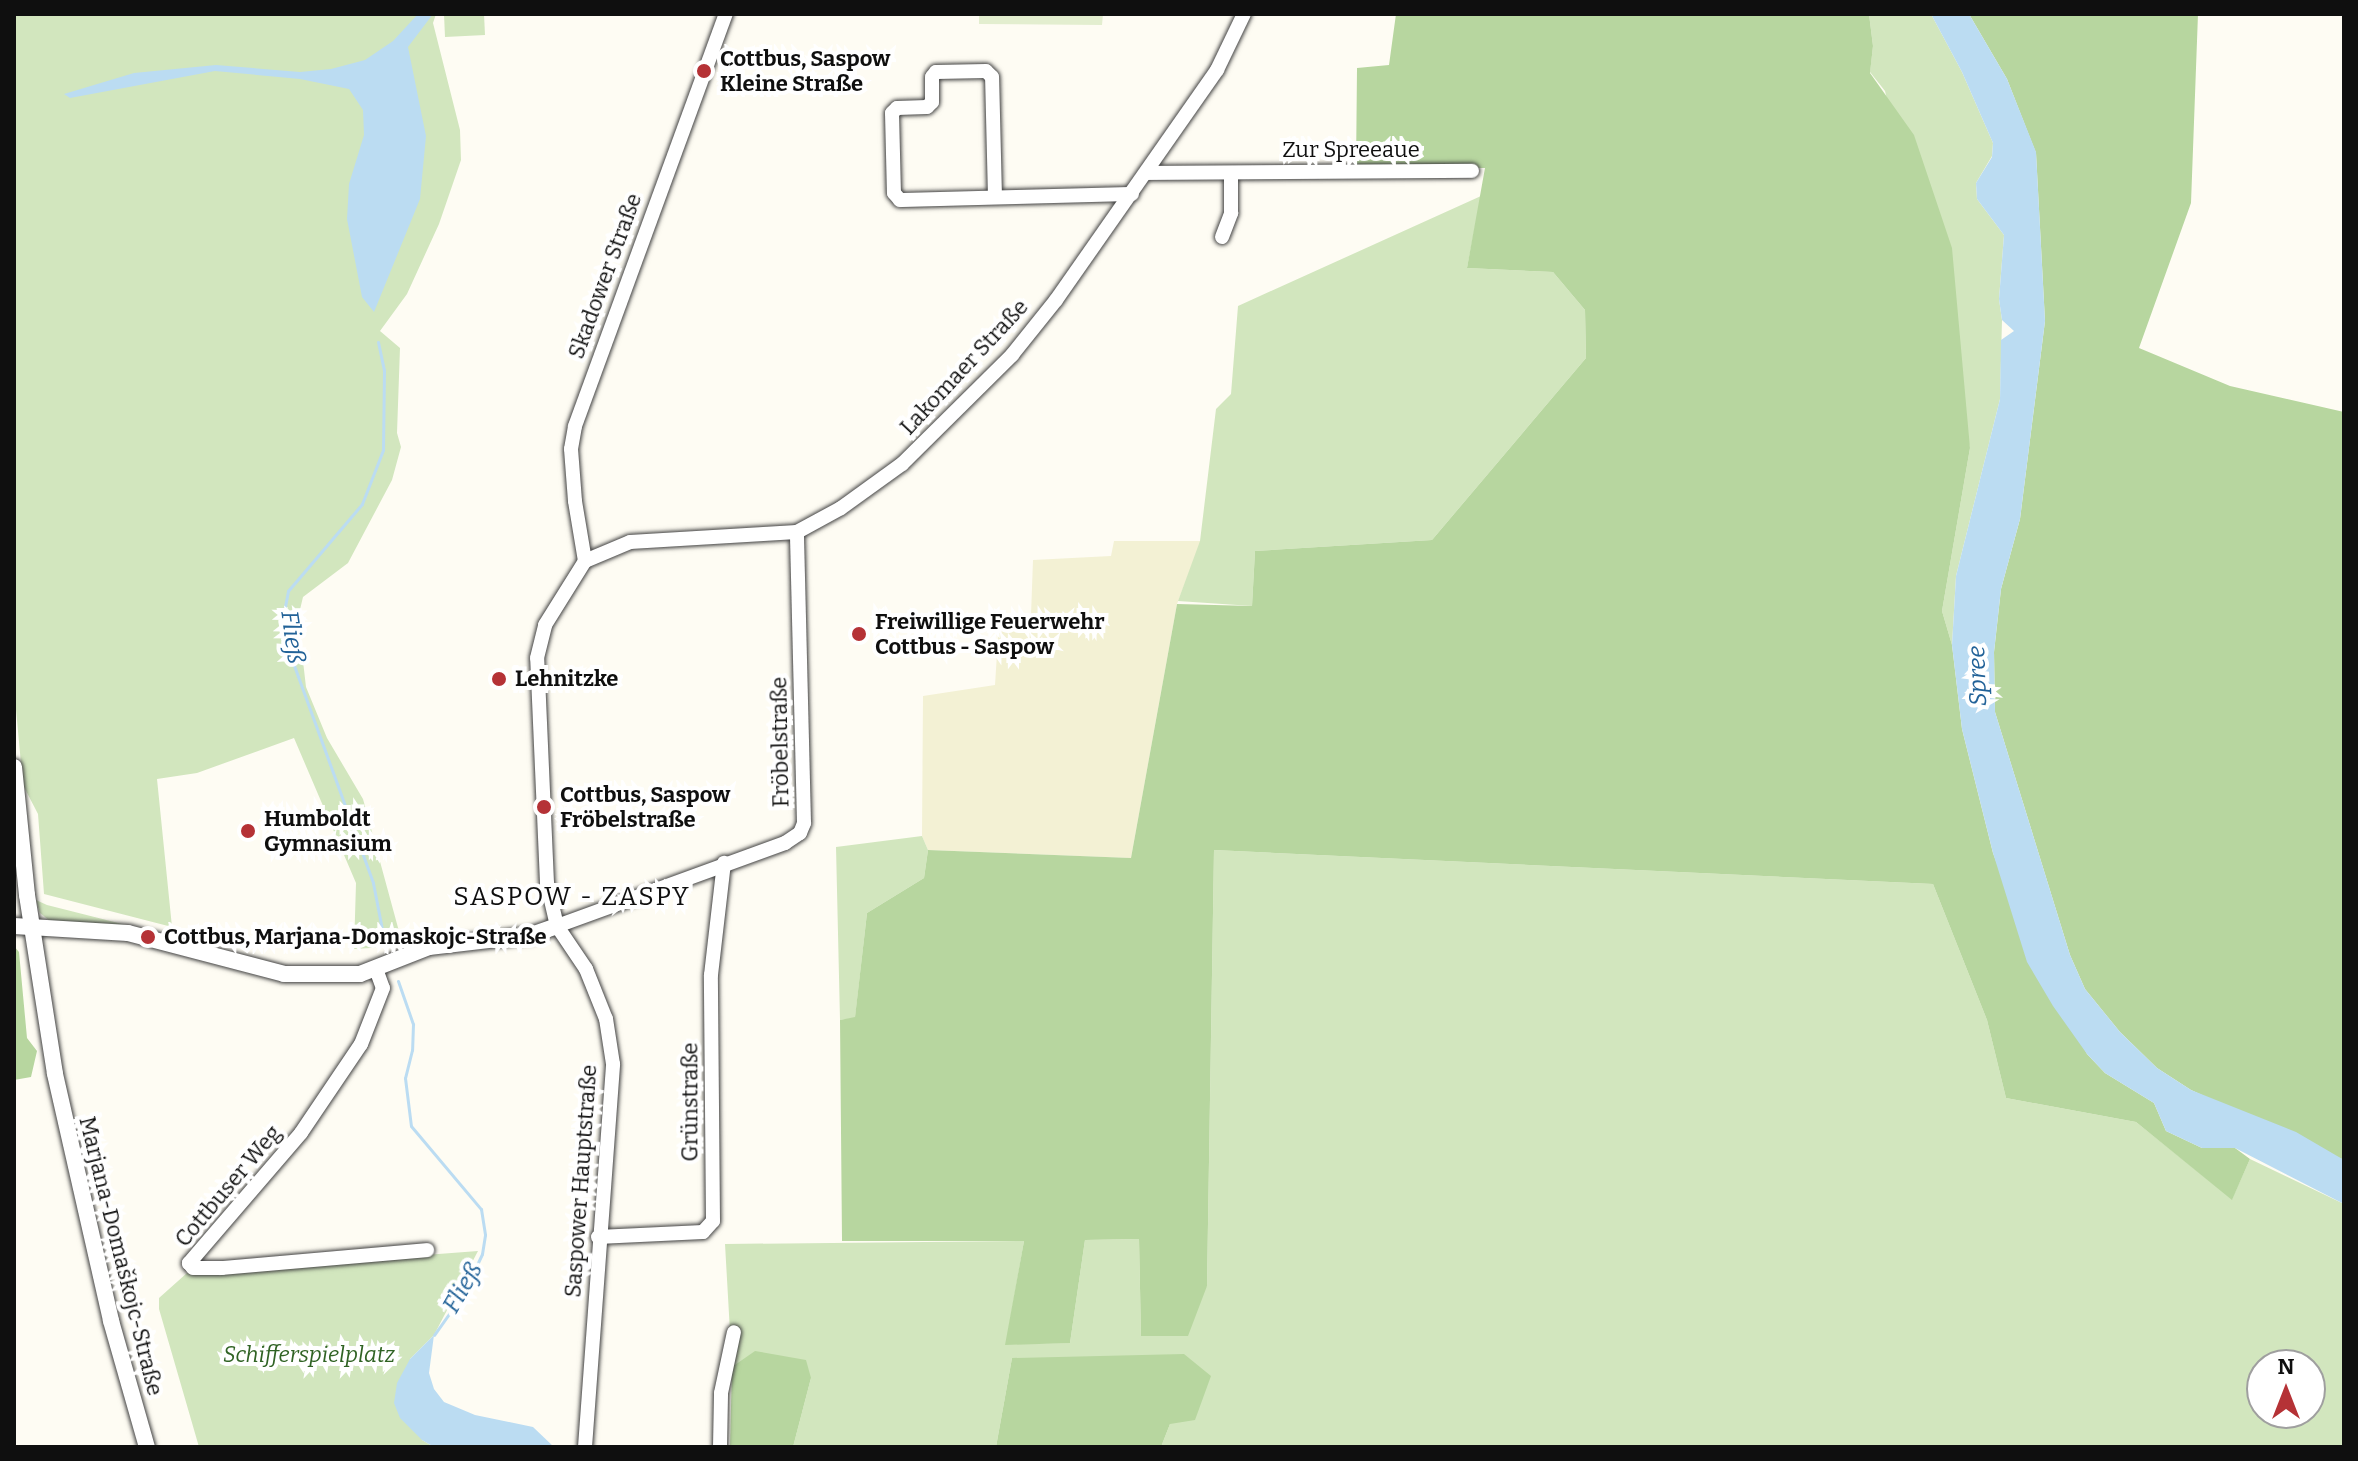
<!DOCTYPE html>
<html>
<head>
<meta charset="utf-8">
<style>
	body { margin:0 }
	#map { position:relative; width:2358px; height:1461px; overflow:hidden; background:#fefcf3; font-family:Bitter,serif }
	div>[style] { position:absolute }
	.farmland>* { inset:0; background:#f3f1d4 }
	.green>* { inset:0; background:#d2e6be }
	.forest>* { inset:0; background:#b7d69f }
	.pitch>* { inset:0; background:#e3eecf }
	.water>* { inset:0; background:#bbdcf2 }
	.stream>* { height:3px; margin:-1.5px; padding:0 1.5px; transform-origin:1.5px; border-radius:1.5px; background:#bbdcf2 }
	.roads { filter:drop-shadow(0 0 2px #424242) drop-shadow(0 0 2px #424242) }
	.minor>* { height:14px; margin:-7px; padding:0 7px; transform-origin:7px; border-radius:7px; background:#fff }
	.tertiary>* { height:16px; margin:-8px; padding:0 8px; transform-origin:8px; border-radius:8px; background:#fff }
	.dots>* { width:22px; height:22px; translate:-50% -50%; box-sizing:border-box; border:4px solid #fff; border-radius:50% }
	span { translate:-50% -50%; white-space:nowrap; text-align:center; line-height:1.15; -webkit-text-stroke:8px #fff; paint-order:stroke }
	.poi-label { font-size:22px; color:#0f0f0f; font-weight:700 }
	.left { translate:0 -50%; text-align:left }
	.street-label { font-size:22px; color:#0f0f0f }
	.park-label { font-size:22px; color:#306324; font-style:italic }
	.water-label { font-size:24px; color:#226298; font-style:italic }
	.quarter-label { font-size:26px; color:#0f0f0f; letter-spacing:2px }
	.frame { position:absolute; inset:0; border:16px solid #0f0f0f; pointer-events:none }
	.north { position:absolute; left:2246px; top:1349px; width:80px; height:80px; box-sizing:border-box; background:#fff; border:2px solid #9f9f9f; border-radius:50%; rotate:0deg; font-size:22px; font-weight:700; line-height:32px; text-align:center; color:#0f0f0f }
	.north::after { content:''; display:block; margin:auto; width:28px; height:36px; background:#b53236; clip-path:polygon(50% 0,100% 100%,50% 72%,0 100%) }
</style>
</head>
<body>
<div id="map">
	<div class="farmland">
		<div style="clip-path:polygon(1114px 541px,1201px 541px,1177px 604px,1131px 858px,928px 850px,922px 836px,923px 696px,995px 685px,999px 622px,1031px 615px,1033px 560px,1111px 556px)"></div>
	</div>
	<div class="green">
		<div style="clip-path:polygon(14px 14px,436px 14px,433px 23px,460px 130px,461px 160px,439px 224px,407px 294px,380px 331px,400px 348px,397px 433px,401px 447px,392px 480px,348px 563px,303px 597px,298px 618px,306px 687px,327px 738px,363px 799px,403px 946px,354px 949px,356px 883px,294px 738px,197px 773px,157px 779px,172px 927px,44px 894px,38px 814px,23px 785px,14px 688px)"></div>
		<div style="clip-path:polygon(444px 14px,484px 14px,485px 35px,445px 37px)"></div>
		<div style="clip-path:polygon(1869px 14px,1931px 14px,1962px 72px,1993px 143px,1992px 156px,1976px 183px,1977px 199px,2004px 235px,1999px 299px,2002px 320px,2000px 399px,1956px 576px,1952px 645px,1942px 611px,1970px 448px,1885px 91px,1870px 72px,1873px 46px)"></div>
		<div style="clip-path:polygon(1481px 196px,1467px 268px,1553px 272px,1585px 310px,1586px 358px,1432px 540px,1255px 551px,1252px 606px,1178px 601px,1200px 541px,1216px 409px,1231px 394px,1238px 306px)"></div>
		<div style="clip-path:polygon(922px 836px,928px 850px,924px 878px,867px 913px,855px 1018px,840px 1020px,836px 847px)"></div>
		<div style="clip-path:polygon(evenodd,1214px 850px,1933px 884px,1987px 1020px,2006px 1098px,2136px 1122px,2232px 1199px,2250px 1159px,2344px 1204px,2344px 1447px,1161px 1447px,1170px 1424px,1012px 1358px,996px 1447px,793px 1447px,811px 1378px,732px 1367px,725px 1244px,1024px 1241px,1006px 1344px,1070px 1343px,1085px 1240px,1139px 1239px,1141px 1336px,1207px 1286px,1214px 850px,2262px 1365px,2310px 1365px,2310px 1413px,2262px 1413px,2262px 1365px)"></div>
		<div style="clip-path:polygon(36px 900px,47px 905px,142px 929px,50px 921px,40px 913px)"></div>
		<div style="clip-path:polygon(478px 1251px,434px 1335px,410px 1359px,422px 1440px,434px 1447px,199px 1447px,159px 1309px,159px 1298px,187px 1273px)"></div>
	</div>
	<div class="forest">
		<div style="clip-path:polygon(1396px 14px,1869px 14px,1873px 46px,1870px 73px,1914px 135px,1952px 248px,1970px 448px,1942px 611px,1952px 645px,1962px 729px,1993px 853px,2011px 901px,2087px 1054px,2105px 1073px,2154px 1103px,2166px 1131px,2202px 1148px,2235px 1148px,2250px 1159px,2232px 1200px,2136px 1122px,2006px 1098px,1987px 1020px,1933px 884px,1214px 850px,1207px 1286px,1188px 1336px,1141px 1336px,1139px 1239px,1085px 1240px,1070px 1343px,1005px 1345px,1024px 1241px,842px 1241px,840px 1020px,855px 1017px,867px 913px,924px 878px,928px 850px,1131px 858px,1177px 604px,1252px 606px,1255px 551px,1432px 540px,1586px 358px,1585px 310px,1553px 272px,1467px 268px,1485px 168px,1356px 169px,1357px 68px,1389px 65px)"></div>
		<div style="clip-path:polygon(1969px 14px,2198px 14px,2191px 203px,2139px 348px,2230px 386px,2344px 412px,2344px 1160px,2191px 1090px,2157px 1068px,2120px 1032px,2085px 989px,2070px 955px,1995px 712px,1994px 652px,2001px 589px,2020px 519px,2045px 321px,2036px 153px,2007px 79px)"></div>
		<div style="clip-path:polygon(14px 946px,19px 952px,27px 1038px,37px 1051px,31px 1077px,14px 1080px)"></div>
		<div style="clip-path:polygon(755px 1351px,806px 1360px,811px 1378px,793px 1447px,730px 1447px,732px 1367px)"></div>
		<div style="clip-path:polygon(1184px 1354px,1211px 1376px,1195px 1420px,1170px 1424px,1161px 1447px,996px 1447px,1012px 1358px)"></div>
	</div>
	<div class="pitch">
		<div style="clip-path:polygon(979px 14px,1103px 14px,1102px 25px,979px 24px)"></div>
	</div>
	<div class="water">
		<div style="clip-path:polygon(418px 14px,433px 14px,408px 47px,426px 136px,420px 199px,374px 312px,362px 297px,347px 219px,349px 184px,364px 135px,363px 110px,349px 89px,300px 79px,215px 71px,70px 98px,64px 94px,134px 73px,216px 65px,300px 72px,331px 69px,365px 60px,393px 41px)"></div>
		<div style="clip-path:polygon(1931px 14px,1969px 14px,2007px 79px,2036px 152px,2045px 321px,2020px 519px,2001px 589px,1994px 652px,1995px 712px,2070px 955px,2085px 989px,2120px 1032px,2157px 1068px,2191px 1090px,2296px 1132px,2344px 1160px,2344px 1204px,2235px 1148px,2202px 1148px,2166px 1131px,2154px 1103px,2105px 1073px,2087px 1054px,2053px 1006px,2027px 962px,1993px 853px,1962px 729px,1952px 645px,1956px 576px,2000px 399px,2001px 340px,2014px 331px,2002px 320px,1999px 299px,2004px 235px,1977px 199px,1976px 183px,1992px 157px,1993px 143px,1962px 72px)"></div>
		<div style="clip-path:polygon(434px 1335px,429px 1373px,434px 1389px,444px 1402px,475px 1415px,533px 1427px,554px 1447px,434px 1447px,422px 1440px,400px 1418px,394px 1403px,397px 1383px,410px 1359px)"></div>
	</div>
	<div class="stream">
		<div style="left:378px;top:342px;width:29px;rotate:78deg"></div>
		<div style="left:384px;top:370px;width:80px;rotate:90.7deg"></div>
		<div style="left:383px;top:450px;width:58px;rotate:111.3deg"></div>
		<div style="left:362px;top:504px;width:114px;rotate:130.4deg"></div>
		<div style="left:288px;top:591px;width:21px;rotate:101deg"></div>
		<div style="left:284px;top:612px;width:49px;rotate:80.5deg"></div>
		<div style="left:292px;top:660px;width:237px;rotate:70deg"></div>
		<div style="left:373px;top:883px;width:68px;rotate:79deg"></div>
		<div style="left:398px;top:981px;width:46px;rotate:70.8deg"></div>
		<div style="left:413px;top:1024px;width:26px;rotate:92deg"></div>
		<div style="left:412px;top:1050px;width:29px;rotate:104deg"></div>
		<div style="left:405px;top:1078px;width:48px;rotate:82.9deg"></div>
		<div style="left:411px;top:1126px;width:109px;rotate:49.9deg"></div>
		<div style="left:481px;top:1209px;width:26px;rotate:81deg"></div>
		<div style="left:485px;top:1235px;width:19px;rotate:99deg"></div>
		<div style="left:482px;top:1254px;width:44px;rotate:115.4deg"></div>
		<div style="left:463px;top:1294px;width:50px;rotate:125.3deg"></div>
	</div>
	<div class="roads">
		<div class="minor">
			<div style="left:1147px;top:173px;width:325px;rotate:-0.4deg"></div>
			<div style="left:995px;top:197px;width:120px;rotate:-91.4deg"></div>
			<div style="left:992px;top:77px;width:8px;rotate:-135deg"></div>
			<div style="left:986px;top:71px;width:50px;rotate:178.9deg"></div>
			<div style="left:936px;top:72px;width:6px;rotate:129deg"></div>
			<div style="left:932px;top:77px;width:25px;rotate:90deg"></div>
			<div style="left:932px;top:102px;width:7px;rotate:135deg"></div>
			<div style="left:927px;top:107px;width:30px;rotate:178deg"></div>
			<div style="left:897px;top:108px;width:7px;rotate:135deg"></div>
			<div style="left:892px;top:113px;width:80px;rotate:88.6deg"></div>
			<div style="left:894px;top:193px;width:9px;rotate:49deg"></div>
			<div style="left:900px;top:200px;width:232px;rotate:-1.5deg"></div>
			<div style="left:1222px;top:237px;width:26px;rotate:-69deg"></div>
			<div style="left:1231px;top:213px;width:40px;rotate:-90deg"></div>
			<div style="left:585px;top:561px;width:49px;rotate:-22.9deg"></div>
			<div style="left:630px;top:542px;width:167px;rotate:-3.4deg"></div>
			<div style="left:797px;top:532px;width:50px;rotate:-28.6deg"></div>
			<div style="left:841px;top:508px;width:75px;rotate:-35.8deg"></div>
			<div style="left:902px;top:464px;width:155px;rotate:-44.7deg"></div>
			<div style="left:1012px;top:355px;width:70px;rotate:-51.3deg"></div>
			<div style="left:1056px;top:300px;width:281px;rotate:-55deg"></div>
			<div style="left:1217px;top:70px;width:62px;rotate:-64.3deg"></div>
			<div style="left:585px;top:561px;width:61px;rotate:-99.5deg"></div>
			<div style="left:575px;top:501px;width:52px;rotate:-94.4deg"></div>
			<div style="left:571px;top:449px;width:23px;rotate:-80deg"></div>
			<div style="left:575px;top:426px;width:439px;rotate:-69.9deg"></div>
			<div style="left:557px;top:926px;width:243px;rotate:-20deg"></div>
			<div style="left:785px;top:843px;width:18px;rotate:-34deg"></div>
			<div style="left:800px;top:833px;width:11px;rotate:-68deg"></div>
			<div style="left:804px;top:823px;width:291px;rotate:-91.4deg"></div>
			<div style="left:376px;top:969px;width:20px;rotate:70deg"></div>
			<div style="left:383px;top:988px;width:60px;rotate:111.4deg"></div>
			<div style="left:361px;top:1044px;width:107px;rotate:124deg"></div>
			<div style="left:301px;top:1133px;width:172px;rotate:130.7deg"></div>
			<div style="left:189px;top:1263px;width:6px;rotate:51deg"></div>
			<div style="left:193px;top:1268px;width:29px"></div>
			<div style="left:222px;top:1268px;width:206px;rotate:-5deg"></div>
			<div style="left:598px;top:1237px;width:105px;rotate:-2.7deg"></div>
			<div style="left:703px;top:1232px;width:15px;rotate:-48deg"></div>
			<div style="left:713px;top:1221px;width:246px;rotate:-90.5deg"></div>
			<div style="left:711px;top:975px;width:113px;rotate:-83.4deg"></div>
			<div style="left:585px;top:1447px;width:384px;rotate:-85.8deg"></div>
			<div style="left:613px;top:1064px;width:46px;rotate:-98.8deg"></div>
			<div style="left:606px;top:1019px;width:54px;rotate:-111.8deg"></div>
			<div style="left:586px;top:969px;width:52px;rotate:-124deg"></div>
			<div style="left:557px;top:926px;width:44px;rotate:-103.1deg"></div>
			<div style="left:547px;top:883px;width:225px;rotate:-92.5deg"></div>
			<div style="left:537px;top:658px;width:34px;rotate:-76deg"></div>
			<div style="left:545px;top:625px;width:75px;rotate:-58deg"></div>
			<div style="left:720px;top:1447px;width:54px;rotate:-88.9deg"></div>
			<div style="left:721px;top:1393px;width:62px;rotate:-78deg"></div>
		</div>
		<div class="tertiary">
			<div style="left:14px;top:767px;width:129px;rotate:84.2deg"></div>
			<div style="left:27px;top:895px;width:181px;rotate:81.1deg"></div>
			<div style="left:55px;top:1074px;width:253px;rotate:77.2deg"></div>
			<div style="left:111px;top:1321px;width:131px;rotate:74.1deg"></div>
			<div style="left:14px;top:926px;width:114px;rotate:3.5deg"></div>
			<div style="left:128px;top:933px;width:161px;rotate:14.7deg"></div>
			<div style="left:284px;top:974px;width:76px"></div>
			<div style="left:360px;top:974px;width:74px;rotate:-21.4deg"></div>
			<div style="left:429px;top:947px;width:103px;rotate:-6.7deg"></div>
			<div style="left:531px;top:935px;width:28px;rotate:-19deg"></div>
		</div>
	</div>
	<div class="dots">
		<div style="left:704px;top:71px;background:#b53236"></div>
		<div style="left:859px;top:634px;background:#b53236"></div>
		<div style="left:499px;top:679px;background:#b53236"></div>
		<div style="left:544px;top:807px;background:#b53236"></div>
		<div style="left:248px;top:831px;background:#b53236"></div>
		<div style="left:148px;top:937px;background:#b53236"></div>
	</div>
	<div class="poi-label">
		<span class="left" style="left:720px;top:71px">Cottbus, Saspow<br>Kleine Straße</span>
		<span class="left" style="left:875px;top:634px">Freiwillige Feuerwehr<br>Cottbus - Saspow</span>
		<span class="left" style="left:515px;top:679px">Lehnitzke</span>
		<span class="left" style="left:560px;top:807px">Cottbus, Saspow<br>Fröbelstraße</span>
		<span class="left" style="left:264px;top:831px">Humboldt<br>Gymnasium</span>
		<span class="left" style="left:164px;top:937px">Cottbus, Marjana-Domaskojc-Straße</span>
	</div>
	<div class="street-label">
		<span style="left:1351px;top:150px">Zur Spreeaue</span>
		<span style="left:605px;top:276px;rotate:-70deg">Skadower Straße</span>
		<span style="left:964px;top:367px;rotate:-47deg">Lakomaer Straße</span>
		<span style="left:780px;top:742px;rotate:-91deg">Fröbelstraße</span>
		<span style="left:690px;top:1102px;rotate:-90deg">Grünstraße</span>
		<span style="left:581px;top:1181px;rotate:-86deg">Saspower Hauptstraße</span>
		<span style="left:228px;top:1186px;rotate:-50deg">Cottbuser Weg</span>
		<span style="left:121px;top:1256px;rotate:76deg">Marjana-Domaškojc-Straße</span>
	</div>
	<div class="park-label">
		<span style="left:309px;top:1355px">Schifferspielplatz</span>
	</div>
	<div class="water-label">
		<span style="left:292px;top:637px;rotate:82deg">Fließ</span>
		<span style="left:1978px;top:676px;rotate:-92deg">Spree</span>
		<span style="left:463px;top:1288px;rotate:-60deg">Fließ</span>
	</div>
	<div class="quarter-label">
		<span style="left:572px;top:897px">SASPOW - ZASPY</span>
	</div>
	<div class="frame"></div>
	<div class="north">N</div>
</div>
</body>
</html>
